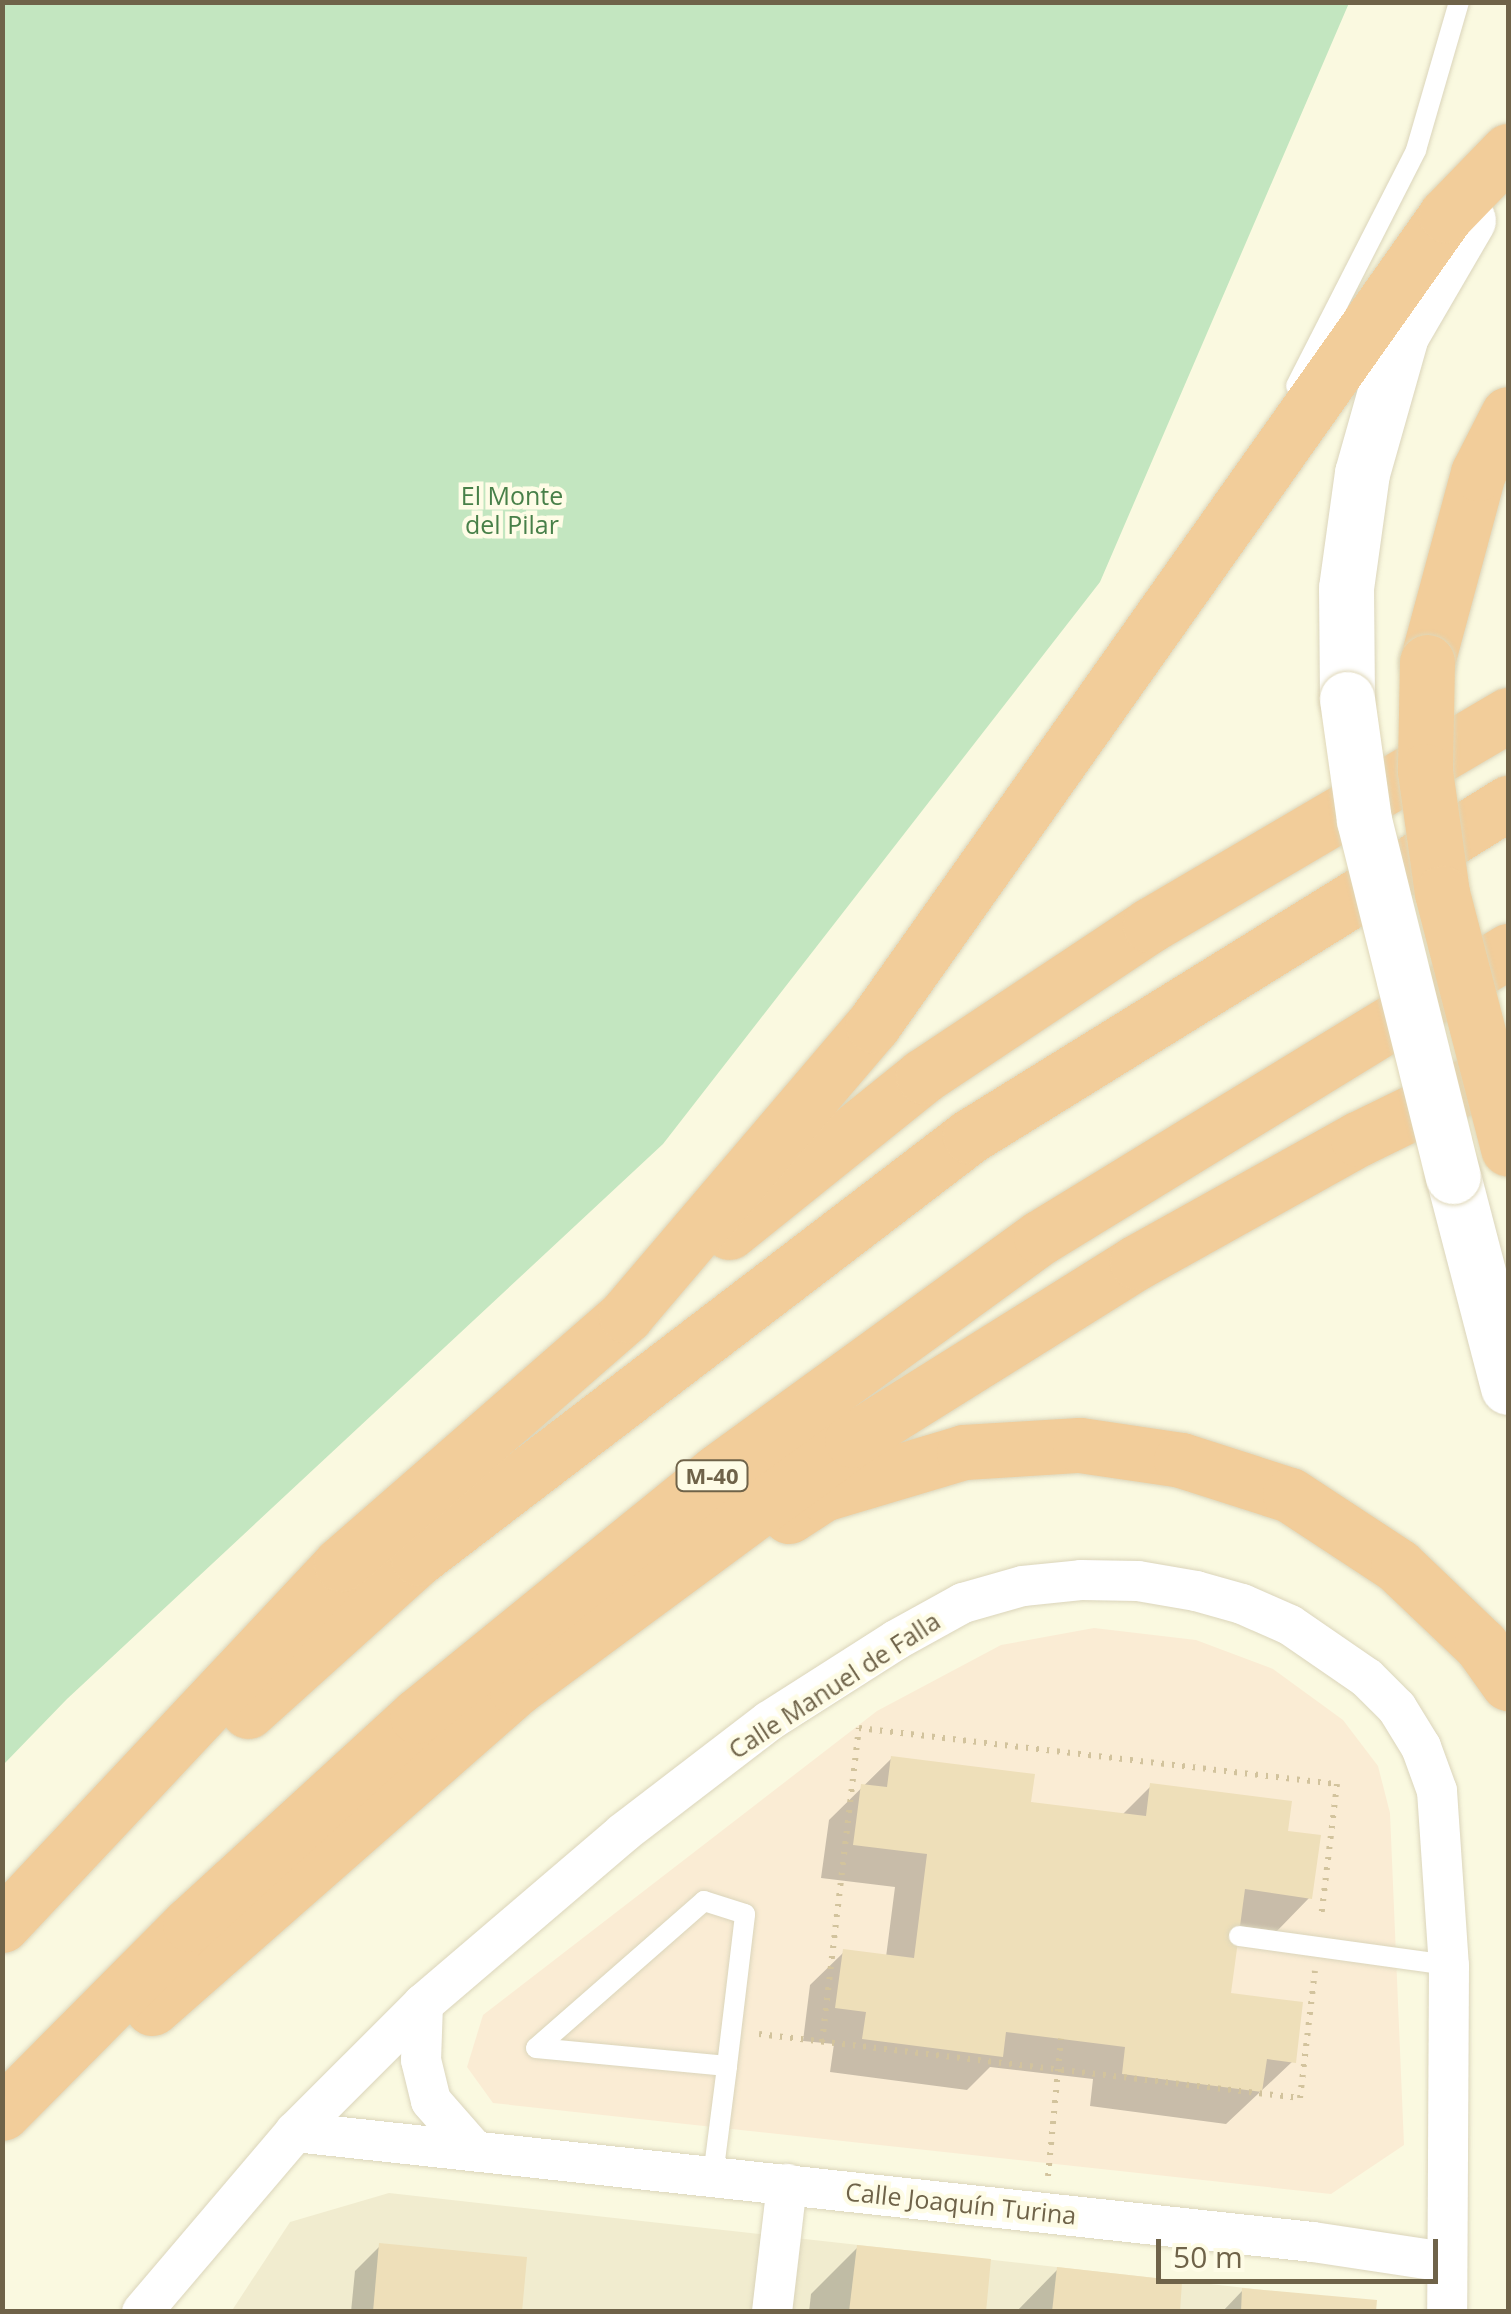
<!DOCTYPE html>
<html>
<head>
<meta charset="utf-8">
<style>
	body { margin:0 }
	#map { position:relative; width:1511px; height:2314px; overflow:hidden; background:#faf9e0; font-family:"Open Sans",sans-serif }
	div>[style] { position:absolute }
	.residential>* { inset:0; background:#f1eccf }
	.commercial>* { inset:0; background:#faecd4 }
	.green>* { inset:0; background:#c3e6c0 }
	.shadow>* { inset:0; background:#0003 }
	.building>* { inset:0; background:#eedfb9 }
	.path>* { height:6px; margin-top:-3px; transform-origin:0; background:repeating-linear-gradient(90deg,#d2c39d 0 2.5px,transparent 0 10.5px) }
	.roads { filter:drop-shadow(0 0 2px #dbd5bb) drop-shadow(0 0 2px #dbd5bb) }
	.lane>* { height:20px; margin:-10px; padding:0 10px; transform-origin:10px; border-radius:10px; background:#fff }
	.street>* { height:40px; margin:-20px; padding:0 20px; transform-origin:20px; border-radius:20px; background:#fff }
	.secondary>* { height:55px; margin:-27.5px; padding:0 27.5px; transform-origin:27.5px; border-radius:27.5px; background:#fff }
	.highway>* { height:55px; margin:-27.5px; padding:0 27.5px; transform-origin:27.5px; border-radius:27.5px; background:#f2cd9a }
	.bridges { filter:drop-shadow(0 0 2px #dfd7b8) drop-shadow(0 0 2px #dfd7b8) }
	.secondary-bridge>* { height:55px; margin:-27.5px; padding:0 27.5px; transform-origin:27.5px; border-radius:27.5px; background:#fff }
	.highway-bridge>* { height:55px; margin:-27.5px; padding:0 27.5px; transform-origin:27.5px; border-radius:27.5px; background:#f2cd9a }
	span { translate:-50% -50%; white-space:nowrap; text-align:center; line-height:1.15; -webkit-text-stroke:9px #fefce6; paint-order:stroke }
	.shield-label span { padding:2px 8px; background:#fefce6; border:2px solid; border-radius:8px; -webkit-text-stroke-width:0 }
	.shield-label { font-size:22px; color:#6f6349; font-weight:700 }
	.park-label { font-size:25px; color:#488049 }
	.street-label { font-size:25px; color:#6f6349 }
	.frame { position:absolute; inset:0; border:5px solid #6f6349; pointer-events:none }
	.scale { position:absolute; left:1156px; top:2239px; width:282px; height:45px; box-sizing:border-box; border:5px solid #6f6349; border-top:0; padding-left:12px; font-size:30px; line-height:35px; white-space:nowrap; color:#6f6349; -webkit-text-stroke:8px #fefce6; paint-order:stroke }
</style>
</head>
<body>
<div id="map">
	<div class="residential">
		<div style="clip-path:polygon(389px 2193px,1354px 2300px,1365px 2312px,231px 2312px,290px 2222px)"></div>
	</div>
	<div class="commercial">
		<div style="clip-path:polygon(1094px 1628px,1196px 1640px,1273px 1669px,1343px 1720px,1378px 1766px,1390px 1813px,1404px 2145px,1331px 2194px,493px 2103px,467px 2067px,483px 2015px,877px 1711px,1001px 1645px)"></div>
	</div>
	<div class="green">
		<div style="clip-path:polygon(3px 2px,1349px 3px,1100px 582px,663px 1144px,67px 1699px,3px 1765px)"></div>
	</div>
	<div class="shadow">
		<div style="clip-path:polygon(892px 1758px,1029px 1804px,1121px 1816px,1151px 1786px,1285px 1833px,1310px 1897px,1277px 1931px,1237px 1926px,1228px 1996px,1293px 2061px,1226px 2124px,1090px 2106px,1093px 2079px,990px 2067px,967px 2090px,830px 2072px,834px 2044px,803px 2041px,810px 1985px,844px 1952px,886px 1957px,895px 1887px,821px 1878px,829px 1820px)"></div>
		<div style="clip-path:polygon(380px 2246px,519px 2312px,351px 2312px,355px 2271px)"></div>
		<div style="clip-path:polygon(858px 2247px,983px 2312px,809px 2312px,811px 2294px)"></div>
		<div style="clip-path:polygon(1058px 2269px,1178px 2312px,1016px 2312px)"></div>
		<div style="clip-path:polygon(1243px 2290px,1374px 2312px,1222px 2312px)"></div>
	</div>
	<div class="building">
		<div style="clip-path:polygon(891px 1756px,1035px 1774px,1031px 1802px,1146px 1816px,1150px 1783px,1292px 1801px,1288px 1831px,1321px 1835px,1312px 1899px,1245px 1889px,1231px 1993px,1303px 2002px,1296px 2063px,1267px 2059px,1262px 2092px,1122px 2074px,1125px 2047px,1006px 2032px,1003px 2057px,862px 2039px,866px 2012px,835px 2008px,843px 1949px,914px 1958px,927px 1854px,853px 1845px,861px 1784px,887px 1787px)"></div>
		<div style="clip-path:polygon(379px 2243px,527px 2257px,522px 2312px,373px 2312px)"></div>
		<div style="clip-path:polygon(857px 2245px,991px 2259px,986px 2312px,849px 2312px)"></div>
		<div style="clip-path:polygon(1057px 2267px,1182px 2281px,1180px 2312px,1052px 2312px)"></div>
		<div style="clip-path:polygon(1242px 2288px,1377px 2300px,1376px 2312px,1241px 2312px)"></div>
	</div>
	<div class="path">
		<div style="left:759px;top:2034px;width:545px;rotate:6.75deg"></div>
		<div style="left:1300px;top:2098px;width:128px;rotate:-83.3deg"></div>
		<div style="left:822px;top:2042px;width:316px;rotate:-83.3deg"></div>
		<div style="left:859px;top:1728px;width:481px;rotate:6.7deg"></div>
		<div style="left:1337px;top:1784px;width:136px;rotate:96.8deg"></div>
		<div style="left:1048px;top:2176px;width:138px;rotate:-84.6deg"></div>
	</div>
	<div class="roads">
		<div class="lane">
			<div style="left:1296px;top:386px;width:265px;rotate:-63deg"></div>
			<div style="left:1416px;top:150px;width:154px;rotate:-73.8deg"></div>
			<div style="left:1239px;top:1936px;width:212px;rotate:7.9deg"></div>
			<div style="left:713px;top:2176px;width:111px;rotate:-82.7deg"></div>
			<div style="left:727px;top:2066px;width:153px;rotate:-83.2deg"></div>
			<div style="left:745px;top:1914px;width:43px;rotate:-162.4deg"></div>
			<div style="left:704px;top:1901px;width:223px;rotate:138.8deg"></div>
			<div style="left:536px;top:2048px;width:192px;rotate:5.4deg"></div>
		</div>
		<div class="street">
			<div style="left:423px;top:2004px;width:56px;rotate:92deg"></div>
			<div style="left:421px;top:2060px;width:42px;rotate:76.3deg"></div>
			<div style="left:431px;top:2101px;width:65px;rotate:48.7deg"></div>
			<div style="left:295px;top:2132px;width:1024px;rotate:6.17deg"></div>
			<div style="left:1313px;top:2242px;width:134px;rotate:8.6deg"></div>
			<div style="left:142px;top:2312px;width:236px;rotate:-49.6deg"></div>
			<div style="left:295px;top:2132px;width:181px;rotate:-45deg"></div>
			<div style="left:423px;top:2004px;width:263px;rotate:-40.5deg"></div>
			<div style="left:623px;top:1833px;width:184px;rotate:-37.5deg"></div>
			<div style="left:769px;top:1721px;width:151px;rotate:-32.5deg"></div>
			<div style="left:896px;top:1640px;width:77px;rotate:-28.9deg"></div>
			<div style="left:963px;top:1603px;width:62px;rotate:-15.8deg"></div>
			<div style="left:1023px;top:1586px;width:58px;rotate:-5.9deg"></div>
			<div style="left:1081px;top:1580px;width:57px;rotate:1deg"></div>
			<div style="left:1138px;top:1581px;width:59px;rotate:9.8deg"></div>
			<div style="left:1196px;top:1591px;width:48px;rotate:15.8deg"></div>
			<div style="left:1242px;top:1604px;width:52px;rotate:23.6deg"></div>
			<div style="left:1290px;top:1625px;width:93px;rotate:34.5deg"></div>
			<div style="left:1367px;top:1678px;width:42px;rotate:45deg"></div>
			<div style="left:1397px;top:1708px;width:46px;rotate:58.4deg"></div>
			<div style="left:1421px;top:1747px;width:47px;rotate:70deg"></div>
			<div style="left:1437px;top:1791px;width:174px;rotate:86.1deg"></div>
			<div style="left:1449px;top:1965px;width:347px;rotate:90.3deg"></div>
			<div style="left:772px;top:2312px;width:129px;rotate:-83.3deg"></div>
		</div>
		<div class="secondary">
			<div style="left:1347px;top:699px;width:111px;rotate:-90.5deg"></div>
			<div style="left:1346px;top:588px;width:116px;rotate:-82.1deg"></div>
			<div style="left:1362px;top:473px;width:143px;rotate:-74.2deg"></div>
			<div style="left:1401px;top:335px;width:133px;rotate:-59.8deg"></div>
			<div style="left:1453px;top:1176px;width:218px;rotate:75.4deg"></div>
		</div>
		<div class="highway">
			<div style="left:1427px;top:662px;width:196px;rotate:-74.9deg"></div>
			<div style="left:1478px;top:473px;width:66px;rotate:-63deg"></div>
			<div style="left:729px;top:1232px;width:249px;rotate:-38.8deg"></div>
			<div style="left:923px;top:1076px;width:273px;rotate:-33.6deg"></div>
			<div style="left:1150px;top:925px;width:415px;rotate:-30.4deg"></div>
			<div style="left:789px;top:1516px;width:40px;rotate:-32.9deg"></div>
			<div style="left:823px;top:1494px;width:147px;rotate:-16.6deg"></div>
			<div style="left:964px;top:1452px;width:116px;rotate:-3.5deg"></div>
			<div style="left:1080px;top:1445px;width:102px;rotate:8.4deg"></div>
			<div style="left:1181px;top:1460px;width:114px;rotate:17.8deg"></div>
			<div style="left:1290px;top:1495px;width:129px;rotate:33.3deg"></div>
			<div style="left:1398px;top:1566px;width:115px;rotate:43.6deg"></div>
			<div style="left:1481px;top:1645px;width:47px;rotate:54.6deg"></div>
			<div style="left:248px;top:1711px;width:229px;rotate:-42deg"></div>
			<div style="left:418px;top:1558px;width:695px;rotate:-37.4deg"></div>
			<div style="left:970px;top:1136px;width:633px;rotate:-31.76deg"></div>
			<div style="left:2px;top:1925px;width:495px;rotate:-46.8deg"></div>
			<div style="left:341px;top:1564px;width:378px;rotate:-41.1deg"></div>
			<div style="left:626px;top:1315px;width:381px;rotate:-49.6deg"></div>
			<div style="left:873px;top:1025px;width:992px;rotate:-54.72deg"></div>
			<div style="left:1446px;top:215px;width:89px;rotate:-45.9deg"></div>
			<div style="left:152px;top:2008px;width:485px;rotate:-41.3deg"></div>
			<div style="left:516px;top:1688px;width:418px;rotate:-36.4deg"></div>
			<div style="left:852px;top:1440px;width:336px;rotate:-32deg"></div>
			<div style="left:1137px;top:1262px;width:253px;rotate:-29.1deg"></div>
			<div style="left:1358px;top:1139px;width:167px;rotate:-26deg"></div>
			<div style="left:2px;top:2113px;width:267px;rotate:-45.2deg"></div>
			<div style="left:190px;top:1924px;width:308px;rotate:-42.5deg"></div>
			<div style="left:417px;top:1716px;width:387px;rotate:-39.1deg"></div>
			<div style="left:717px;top:1472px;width:400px;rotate:-36deg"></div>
			<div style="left:1041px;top:1237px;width:548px;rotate:-31.48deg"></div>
		</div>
	</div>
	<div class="bridges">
		<div class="secondary-bridge">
			<div style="left:1347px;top:699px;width:122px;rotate:82deg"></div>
			<div style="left:1364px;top:820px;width:367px;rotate:76deg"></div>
		</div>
		<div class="highway-bridge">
			<div style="left:1427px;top:662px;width:109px;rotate:91.1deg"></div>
			<div style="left:1425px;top:771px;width:123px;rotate:82.1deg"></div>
			<div style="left:1442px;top:893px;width:264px;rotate:75.5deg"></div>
		</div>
	</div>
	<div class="shield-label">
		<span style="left:712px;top:1476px">M-40</span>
	</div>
	<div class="park-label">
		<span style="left:512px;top:510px">El Monte<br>del Pilar</span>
	</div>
	<div class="street-label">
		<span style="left:834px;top:1685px;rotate:-33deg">Calle Manuel de Falla</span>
		<span style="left:961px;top:2203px;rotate:6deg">Calle Joaquín Turina</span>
	</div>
	<div class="frame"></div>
	<div class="scale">50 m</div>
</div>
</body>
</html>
